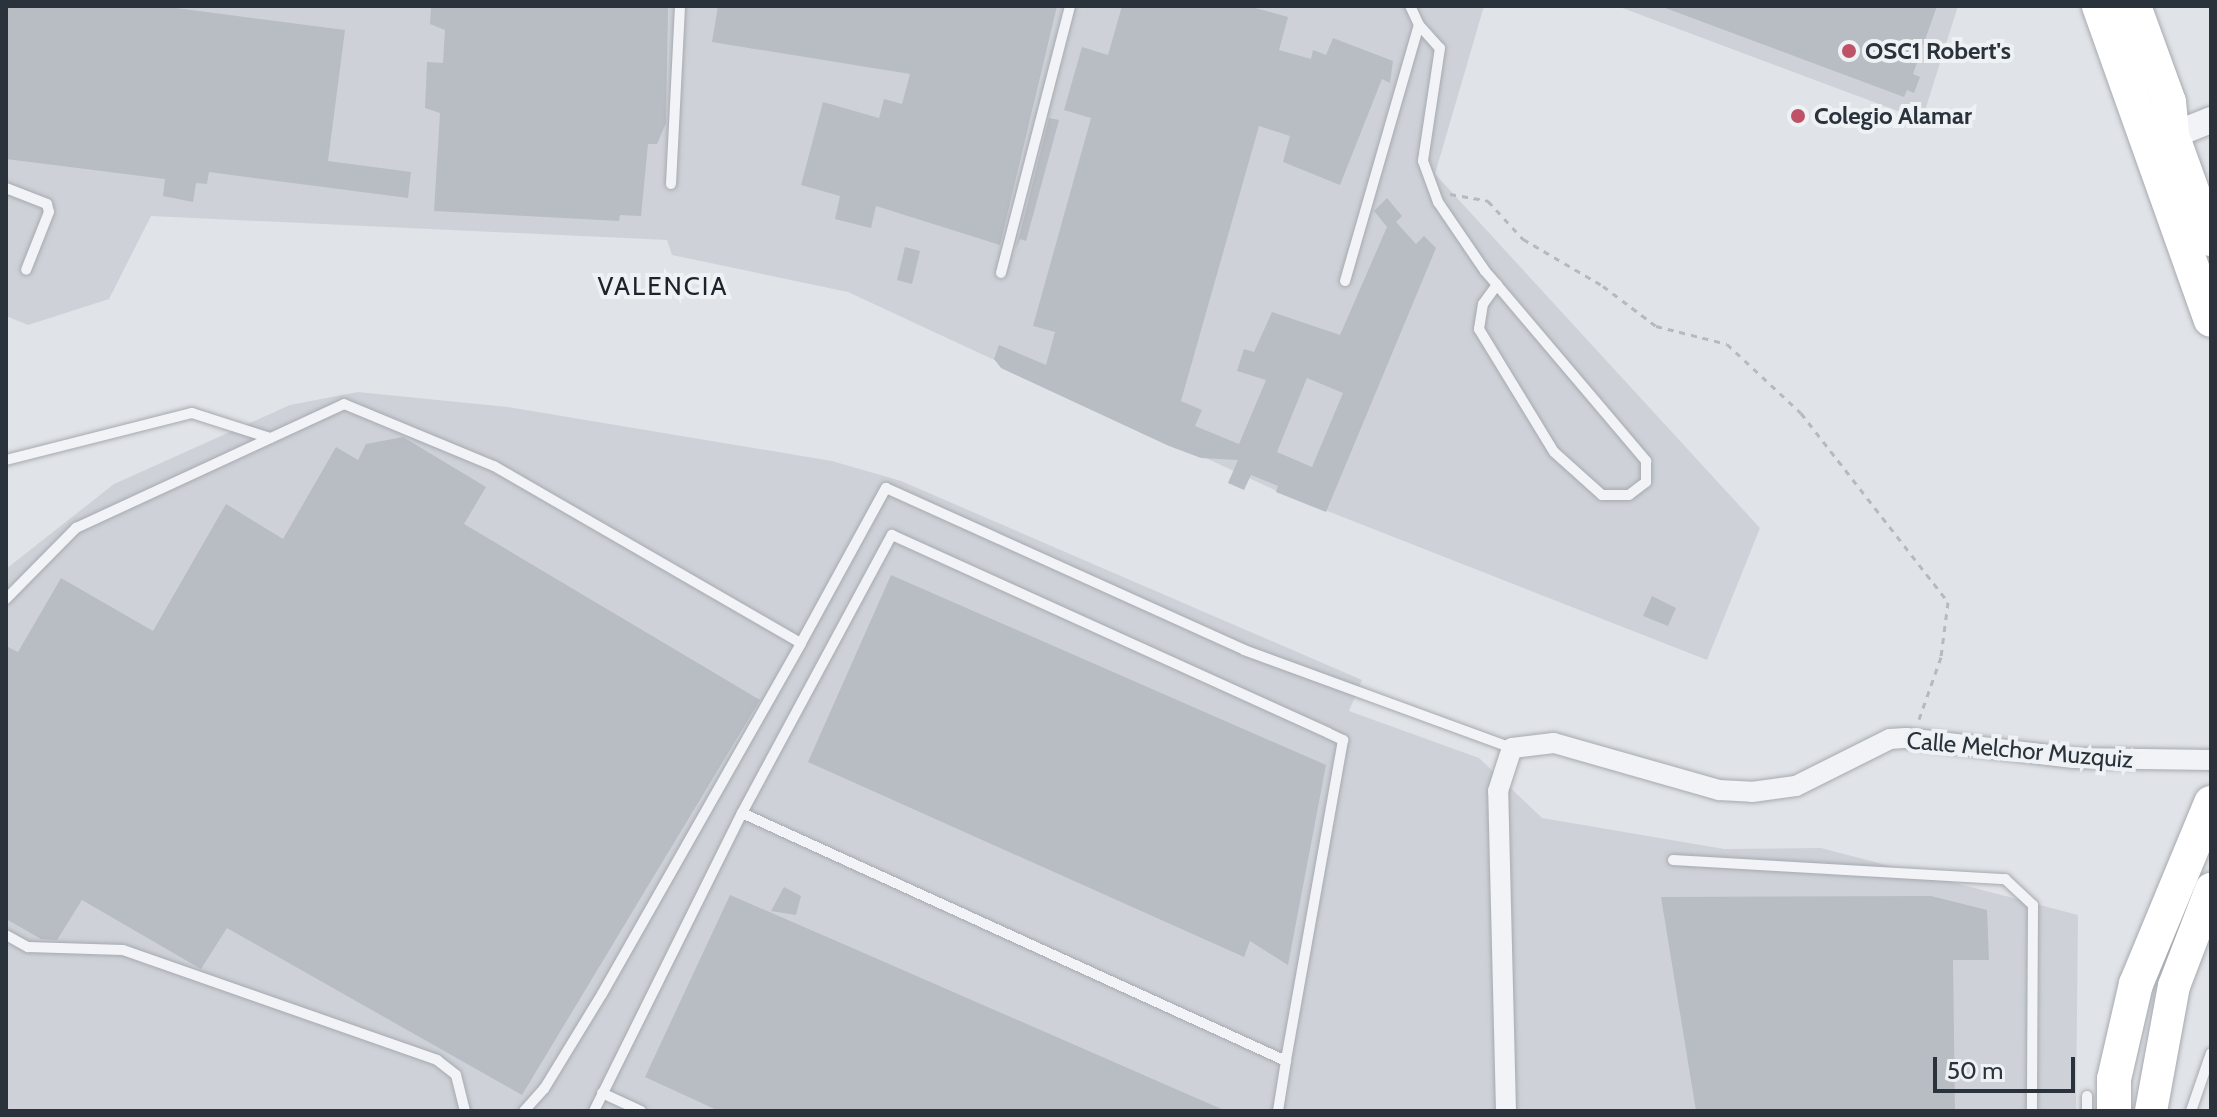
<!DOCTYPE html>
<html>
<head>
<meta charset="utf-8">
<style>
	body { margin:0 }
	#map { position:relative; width:2217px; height:1117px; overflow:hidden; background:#e0e3e7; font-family:Cabin,sans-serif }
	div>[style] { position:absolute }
	.built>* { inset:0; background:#ced2d8 }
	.building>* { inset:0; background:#b8bcc3 }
	.path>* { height:3px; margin-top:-1.5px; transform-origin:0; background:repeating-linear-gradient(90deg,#b6b9be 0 6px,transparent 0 12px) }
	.roads { filter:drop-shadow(0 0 2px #a6aab0) drop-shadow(0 0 2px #a6aab0) }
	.service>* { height:10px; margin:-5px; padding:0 5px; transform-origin:5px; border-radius:5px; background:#f2f3f6 }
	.minor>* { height:20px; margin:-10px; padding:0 10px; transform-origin:10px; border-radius:10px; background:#f2f3f6 }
	.tertiary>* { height:26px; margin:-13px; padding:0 13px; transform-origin:13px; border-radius:13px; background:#f2f3f6 }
	.primary>* { height:32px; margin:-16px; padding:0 16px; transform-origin:16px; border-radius:16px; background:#fff }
	.trunk>* { height:34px; margin:-17px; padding:0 17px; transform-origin:17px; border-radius:17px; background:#fff }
	.dots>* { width:22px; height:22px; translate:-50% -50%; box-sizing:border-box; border:4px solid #eff2f5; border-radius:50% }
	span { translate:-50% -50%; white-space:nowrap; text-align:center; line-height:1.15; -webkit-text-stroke:8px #eff2f5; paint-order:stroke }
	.poi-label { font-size:24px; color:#2a323c; font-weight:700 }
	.left { translate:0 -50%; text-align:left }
	.street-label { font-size:24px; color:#2a323c }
	.neighbourhood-label { font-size:26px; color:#1d232d; letter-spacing:2px }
	.frame { position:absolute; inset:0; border:8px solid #2a323c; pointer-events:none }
	.scale { position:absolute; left:1933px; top:1057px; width:142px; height:36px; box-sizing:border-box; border:4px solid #2a323c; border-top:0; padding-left:10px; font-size:24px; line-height:28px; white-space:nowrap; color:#2a323c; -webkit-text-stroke:6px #eff2f5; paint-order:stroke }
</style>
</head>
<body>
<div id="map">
	<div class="built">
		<div style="clip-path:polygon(6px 6px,1484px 6px,1435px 174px,1760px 528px,1707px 660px,1279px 492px,848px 292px,672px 255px,667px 240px,151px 216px,109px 299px,28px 325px,6px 316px)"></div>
		<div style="clip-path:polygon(1617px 6px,1958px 6px,1922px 120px)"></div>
		<div style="clip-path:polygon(358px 392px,508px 407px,832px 461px,901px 481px,1362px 680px,1349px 711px,1479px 758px,1542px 818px,1724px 849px,1821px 848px,2078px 915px,2076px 1111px,6px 1111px,6px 569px,114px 484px,290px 405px)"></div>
	</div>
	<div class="building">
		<div style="clip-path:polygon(6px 6px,161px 6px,345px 30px,328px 161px,411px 172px,408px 198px,209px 172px,207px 184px,196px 183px,193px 202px,163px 196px,165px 179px,6px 159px)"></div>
		<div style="clip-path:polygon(431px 6px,668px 6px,666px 123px,657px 144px,648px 144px,641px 216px,620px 215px,619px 221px,434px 211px,440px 113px,425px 108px,427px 62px,443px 63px,445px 30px,430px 24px)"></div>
		<div style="clip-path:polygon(718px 6px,1057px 6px,1000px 245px,876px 206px,871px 228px,835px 219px,840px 196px,801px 185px,823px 102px,879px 118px,884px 99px,902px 104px,910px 74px,712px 42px)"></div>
		<div style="clip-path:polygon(evenodd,1122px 6px,1248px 6px,1288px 17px,1279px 50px,1311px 59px,1313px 50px,1326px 55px,1333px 38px,1393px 61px,1390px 83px,1382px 79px,1340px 185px,1283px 162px,1290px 136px,1259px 126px,1181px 401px,1202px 410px,1195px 426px,1239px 444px,1266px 380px,1237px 371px,1244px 349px,1254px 352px,1272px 312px,1340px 335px,1387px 227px,1374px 211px,1387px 198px,1402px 216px,1396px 222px,1416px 244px,1424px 236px,1436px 248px,1326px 512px,1276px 492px,1278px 486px,1251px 475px,1244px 490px,1228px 483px,1238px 460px,1201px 458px,1169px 446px,1001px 368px,994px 359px,999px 345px,1046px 365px,1055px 332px,1033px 326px,1091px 118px,1064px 110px,1082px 47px,1108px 55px,1122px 6px,1307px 378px,1343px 393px,1312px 467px,1277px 452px,1307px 378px)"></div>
		<div style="clip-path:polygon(1660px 6px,1937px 6px,1913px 74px,1920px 77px,1914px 93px,1907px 90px,1904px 97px)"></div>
		<div style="clip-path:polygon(1049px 118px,1059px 120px,1026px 241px,1020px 239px,1016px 249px)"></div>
		<div style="clip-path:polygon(905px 247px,920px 251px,912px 284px,897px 280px)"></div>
		<div style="clip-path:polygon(403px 437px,486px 487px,464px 524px,760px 700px,522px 1095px,227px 928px,201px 969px,82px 900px,57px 940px,41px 939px,6px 919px,6px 646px,18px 652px,61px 578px,153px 631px,226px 504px,283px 539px,336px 447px,358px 460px,366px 444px)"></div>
		<div style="clip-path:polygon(891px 575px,1326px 765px,1288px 965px,1250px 941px,1244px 957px,808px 762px)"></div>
		<div style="clip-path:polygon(1652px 596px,1676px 608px,1668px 626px,1643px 616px)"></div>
		<div style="clip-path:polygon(784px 887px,801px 896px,796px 915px,771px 911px)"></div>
		<div style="clip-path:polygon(730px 895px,857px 950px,1226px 1111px,719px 1111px,645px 1077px)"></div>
		<div style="clip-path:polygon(1931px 896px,1987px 910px,1989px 960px,1953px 960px,1955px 1111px,1696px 1111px,1661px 897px)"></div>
	</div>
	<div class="path">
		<div style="left:1450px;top:194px;width:39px;rotate:10deg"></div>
		<div style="left:1488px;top:201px;width:52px;rotate:47.4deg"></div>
		<div style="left:1523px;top:239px;width:93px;rotate:30.4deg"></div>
		<div style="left:1603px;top:286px;width:66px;rotate:37deg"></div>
		<div style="left:1656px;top:326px;width:73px;rotate:14.2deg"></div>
		<div style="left:1727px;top:344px;width:101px;rotate:43deg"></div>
		<div style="left:1801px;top:413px;width:239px;rotate:52.1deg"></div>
		<div style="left:1948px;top:602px;width:55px;rotate:97.3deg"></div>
		<div style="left:1941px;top:657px;width:66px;rotate:109.5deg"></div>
	</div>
	<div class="roads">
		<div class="service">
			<div style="left:1419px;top:25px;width:31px;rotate:48deg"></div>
			<div style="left:1440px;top:48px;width:114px;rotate:98.6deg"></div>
			<div style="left:1423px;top:161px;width:44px;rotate:69.9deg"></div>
			<div style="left:1438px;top:202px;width:83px;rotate:55.7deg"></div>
			<div style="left:1485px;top:271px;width:18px;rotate:49deg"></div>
			<div style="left:1497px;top:285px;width:231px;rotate:49.7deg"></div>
			<div style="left:1646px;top:461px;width:21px;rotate:90deg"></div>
			<div style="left:1646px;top:482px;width:21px;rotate:143deg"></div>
			<div style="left:1629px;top:495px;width:27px;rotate:180deg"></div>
			<div style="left:1602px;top:495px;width:64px;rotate:-138.1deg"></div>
			<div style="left:1554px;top:452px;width:144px;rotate:-121.4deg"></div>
			<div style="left:1479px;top:329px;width:25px;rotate:-81deg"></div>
			<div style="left:1483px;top:304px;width:24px;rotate:-54deg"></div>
			<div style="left:671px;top:184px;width:178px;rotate:-87.1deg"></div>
			<div style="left:6px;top:188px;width:44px;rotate:21.3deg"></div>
			<div style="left:47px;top:204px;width:8px;rotate:76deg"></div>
			<div style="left:49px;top:212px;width:62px;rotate:111.6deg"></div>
			<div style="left:1001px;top:273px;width:276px;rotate:-75.5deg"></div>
			<div style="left:1345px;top:281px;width:266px;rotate:-73.9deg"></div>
			<div style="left:1419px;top:25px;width:21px;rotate:-115deg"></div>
			<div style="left:6px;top:460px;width:192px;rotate:-14.2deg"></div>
			<div style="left:192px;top:413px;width:82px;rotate:17.8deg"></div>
			<div style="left:6px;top:599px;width:100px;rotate:-45.4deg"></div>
			<div style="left:76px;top:528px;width:295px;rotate:-24.8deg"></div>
			<div style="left:344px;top:404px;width:162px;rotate:22.5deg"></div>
			<div style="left:494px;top:466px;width:354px;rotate:30deg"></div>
			<div style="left:801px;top:643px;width:177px;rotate:-61.3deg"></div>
			<div style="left:886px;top:488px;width:393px;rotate:24.3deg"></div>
			<div style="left:1244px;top:650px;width:285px;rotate:20.1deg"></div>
			<div style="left:742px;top:813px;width:316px;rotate:-61.7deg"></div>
			<div style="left:892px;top:535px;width:479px;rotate:24.4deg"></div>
			<div style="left:1328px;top:733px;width:17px;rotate:25deg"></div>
			<div style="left:1343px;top:740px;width:326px;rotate:100.1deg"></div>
			<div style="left:1673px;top:860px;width:333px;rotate:3.3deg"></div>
			<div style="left:2005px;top:879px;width:38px;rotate:43deg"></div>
			<div style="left:2033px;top:905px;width:206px;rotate:90.3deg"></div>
			<div style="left:6px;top:935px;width:25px;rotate:29deg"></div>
			<div style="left:28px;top:947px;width:95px;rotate:1.8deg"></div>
			<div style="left:123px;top:950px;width:333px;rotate:19.3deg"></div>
			<div style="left:437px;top:1060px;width:24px;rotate:38deg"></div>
			<div style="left:456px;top:1075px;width:37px;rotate:76deg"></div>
			<div style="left:602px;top:1093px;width:43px;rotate:24.8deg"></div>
			<div style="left:524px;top:1111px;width:30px;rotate:-48deg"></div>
			<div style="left:544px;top:1089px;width:111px;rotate:-58.6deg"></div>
			<div style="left:602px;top:994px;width:403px;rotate:-60.4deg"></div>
			<div style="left:594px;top:1111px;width:333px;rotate:-63.6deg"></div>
			<div style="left:742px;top:813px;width:598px;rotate:24.51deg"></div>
			<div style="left:1286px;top:1061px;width:51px;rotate:99.1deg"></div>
			<div style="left:2087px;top:1111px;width:15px;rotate:-90deg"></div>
			<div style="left:2191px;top:1111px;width:61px;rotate:-71deg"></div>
		</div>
		<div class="minor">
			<div style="left:1506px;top:1111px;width:320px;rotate:-91.4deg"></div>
			<div style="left:1498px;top:791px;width:45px;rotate:-72deg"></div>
			<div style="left:1512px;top:748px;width:42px;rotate:-6.8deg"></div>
			<div style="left:1554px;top:743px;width:172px;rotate:15.9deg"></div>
			<div style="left:1719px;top:790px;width:33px;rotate:3deg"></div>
			<div style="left:1752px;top:792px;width:44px;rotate:-7.8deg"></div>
			<div style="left:1796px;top:786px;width:105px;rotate:-26.6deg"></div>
			<div style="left:1890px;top:739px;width:16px;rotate:-4deg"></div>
			<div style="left:1906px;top:738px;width:169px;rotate:6.8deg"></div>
			<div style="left:2074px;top:758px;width:137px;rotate:0.8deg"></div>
		</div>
		<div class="tertiary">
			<div style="left:2171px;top:136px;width:43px;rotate:-21.8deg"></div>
		</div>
		<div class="primary">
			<div style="left:2176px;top:143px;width:103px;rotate:70.2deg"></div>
			<div style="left:2151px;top:1111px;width:127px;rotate:-79.6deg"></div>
			<div style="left:2174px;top:986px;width:104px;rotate:-69.1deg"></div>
		</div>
		<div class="trunk">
			<div style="left:2099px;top:6px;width:333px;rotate:70.4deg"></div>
			<div style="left:2134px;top:6px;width:102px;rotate:70deg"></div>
			<div style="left:2169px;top:102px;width:73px;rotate:84.5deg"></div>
			<div style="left:2114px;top:1111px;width:32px;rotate:-90deg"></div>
			<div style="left:2114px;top:1079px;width:98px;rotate:-77deg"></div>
			<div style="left:2136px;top:984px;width:196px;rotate:-67.5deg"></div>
		</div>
	</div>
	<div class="dots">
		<div style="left:1849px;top:51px;background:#be5367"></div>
		<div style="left:1798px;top:116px;background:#be5367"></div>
	</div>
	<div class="poi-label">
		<span class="left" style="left:1865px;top:51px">OSC1 Robert's</span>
		<span class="left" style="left:1814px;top:116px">Colegio Alamar</span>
	</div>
	<div class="street-label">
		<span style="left:2020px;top:750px;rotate:5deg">Calle Melchor Muzquiz</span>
	</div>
	<div class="neighbourhood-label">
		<span style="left:663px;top:287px">VALENCIA</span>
	</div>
	<div class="frame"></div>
	<div class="scale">50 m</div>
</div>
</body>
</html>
